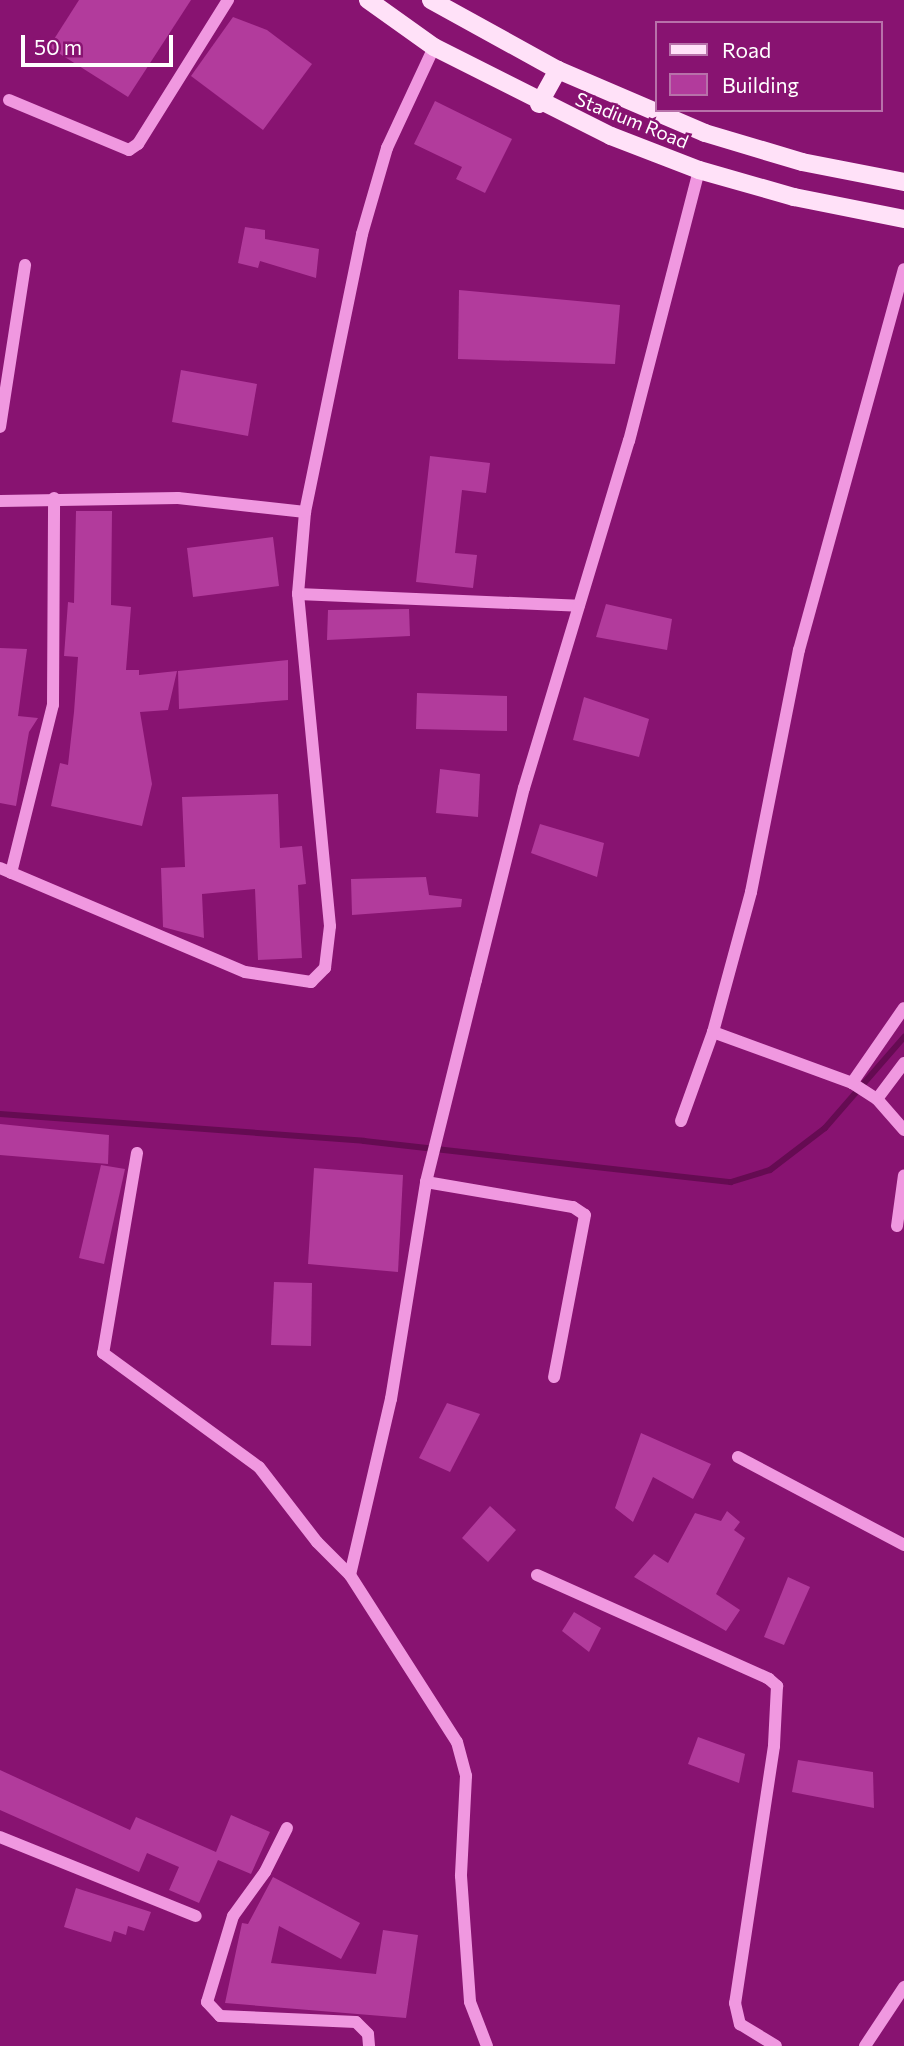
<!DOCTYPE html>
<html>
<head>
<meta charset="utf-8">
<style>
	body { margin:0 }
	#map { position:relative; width:904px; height:2046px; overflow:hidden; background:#881371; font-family:Commissioner,sans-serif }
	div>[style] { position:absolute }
	.stream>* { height:6px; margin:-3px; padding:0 3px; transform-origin:3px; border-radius:3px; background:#650b52 }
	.building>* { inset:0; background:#b23b9c }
	.minor>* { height:12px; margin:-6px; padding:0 6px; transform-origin:6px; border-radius:6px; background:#f098e0 }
	.major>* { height:18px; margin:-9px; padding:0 9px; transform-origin:9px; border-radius:9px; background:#ffe1f8 }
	span { translate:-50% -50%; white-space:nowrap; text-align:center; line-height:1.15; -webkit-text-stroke:5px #881371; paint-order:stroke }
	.street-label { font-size:19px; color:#fff }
	.legend { position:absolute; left:655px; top:21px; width:228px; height:91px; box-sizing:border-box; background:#881371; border:2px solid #b871aa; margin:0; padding:9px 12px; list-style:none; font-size:21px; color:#fff }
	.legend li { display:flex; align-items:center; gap:14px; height:35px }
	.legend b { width:35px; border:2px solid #b871aa }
	.scale { position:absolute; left:21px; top:35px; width:152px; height:32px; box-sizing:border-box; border:4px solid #fff; border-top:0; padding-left:9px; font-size:21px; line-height:24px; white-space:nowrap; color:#fff; -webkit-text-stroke:5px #881371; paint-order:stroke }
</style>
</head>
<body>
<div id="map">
	<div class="stream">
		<div style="left:0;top:1114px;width:365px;rotate:4.2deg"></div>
		<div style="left:364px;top:1141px;width:369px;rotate:6.4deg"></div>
		<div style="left:731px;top:1182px;width:41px;rotate:-17.1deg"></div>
		<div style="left:770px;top:1170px;width:69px;rotate:-37.4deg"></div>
		<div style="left:825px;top:1128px;width:121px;rotate:-49deg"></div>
	</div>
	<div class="building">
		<div style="clip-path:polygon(79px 0,191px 0,128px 97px,49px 47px)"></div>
		<div style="clip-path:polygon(233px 17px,267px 30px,312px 64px,263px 130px,191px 76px)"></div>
		<div style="clip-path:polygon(435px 101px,512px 139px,485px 193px,456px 179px,462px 167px,414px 144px)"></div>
		<div style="clip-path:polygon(245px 227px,265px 230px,265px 239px,319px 249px,316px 278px,260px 261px,258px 268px,238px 263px)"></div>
		<div style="clip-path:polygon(459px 290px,620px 305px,615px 364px,458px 359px)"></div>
		<div style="clip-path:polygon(181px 370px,257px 384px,248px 436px,172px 422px)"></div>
		<div style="clip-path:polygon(430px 456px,490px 463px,486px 493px,462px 490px,455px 553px,477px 555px,473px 588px,416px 582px)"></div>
		<div style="clip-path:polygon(76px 511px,112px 511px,111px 605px,131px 607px,126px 670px,139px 670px,139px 675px,177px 671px,168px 710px,140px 712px,152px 784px,142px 826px,51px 806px,60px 763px,68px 765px,74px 712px,78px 657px,64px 656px,68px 602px,74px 603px)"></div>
		<div style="clip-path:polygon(273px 537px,279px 586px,193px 597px,187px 548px)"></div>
		<div style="clip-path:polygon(606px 604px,672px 619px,667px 650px,596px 637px)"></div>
		<div style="clip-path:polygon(409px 609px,410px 636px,327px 640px,328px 610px)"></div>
		<div style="clip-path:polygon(0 648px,27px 649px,18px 716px,38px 718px,29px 732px,16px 806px,0 803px)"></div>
		<div style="clip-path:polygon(288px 660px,288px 700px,179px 709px,178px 671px)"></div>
		<div style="clip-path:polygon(417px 693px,507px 696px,507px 731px,416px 729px)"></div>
		<div style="clip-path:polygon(584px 697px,649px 719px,639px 757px,573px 740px)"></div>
		<div style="clip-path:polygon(440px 769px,480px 774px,478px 817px,436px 813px)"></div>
		<div style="clip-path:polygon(278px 794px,280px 848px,302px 846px,306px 884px,298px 885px,302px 958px,258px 960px,255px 889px,202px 894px,204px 938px,163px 927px,161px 868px,185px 867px,182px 797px)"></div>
		<div style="clip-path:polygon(540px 824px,604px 843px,597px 877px,531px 853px)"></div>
		<div style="clip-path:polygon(426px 877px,429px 895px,462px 899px,461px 907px,352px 915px,351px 879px)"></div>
		<div style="clip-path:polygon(0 1124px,109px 1135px,108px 1164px,0 1155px)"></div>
		<div style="clip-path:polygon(101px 1165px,125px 1169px,104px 1264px,79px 1258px)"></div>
		<div style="clip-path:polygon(314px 1168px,403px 1175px,398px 1272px,308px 1264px)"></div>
		<div style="clip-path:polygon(274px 1282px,312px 1283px,311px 1346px,271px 1345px)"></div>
		<div style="clip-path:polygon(447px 1403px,480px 1414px,450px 1472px,419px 1458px)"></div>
		<div style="clip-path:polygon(641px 1433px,711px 1464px,693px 1499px,653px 1477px,633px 1522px,615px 1508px)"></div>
		<div style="clip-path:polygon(490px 1506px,516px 1530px,488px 1562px,462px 1538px)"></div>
		<div style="clip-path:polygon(727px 1511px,740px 1522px,734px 1530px,745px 1538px,716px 1594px,740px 1610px,726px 1631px,634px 1577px,654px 1554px,668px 1563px,695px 1513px,721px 1521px)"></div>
		<div style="clip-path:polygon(788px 1577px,810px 1587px,784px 1645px,764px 1637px)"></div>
		<div style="clip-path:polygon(574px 1612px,601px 1628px,589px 1652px,562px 1631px)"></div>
		<div style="clip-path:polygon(698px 1737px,745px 1754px,739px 1783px,688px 1764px)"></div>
		<div style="clip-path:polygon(798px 1760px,873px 1772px,874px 1808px,792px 1792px)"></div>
		<div style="clip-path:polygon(0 1770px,130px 1830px,136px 1817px,216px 1852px,231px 1815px,270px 1832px,251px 1874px,218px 1860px,199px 1903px,169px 1890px,179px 1867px,147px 1853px,139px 1872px,0 1810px)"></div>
		<div style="clip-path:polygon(273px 1877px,360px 1923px,341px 1959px,279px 1926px,271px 1963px,376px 1974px,383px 1930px,418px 1935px,406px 2018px,225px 2003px,242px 1923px,248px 1924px)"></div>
		<div style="clip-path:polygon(76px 1888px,151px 1912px,144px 1931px,128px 1926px,126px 1935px,114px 1931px,111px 1942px,64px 1927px)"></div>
	</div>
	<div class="minor">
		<div style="left:9px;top:100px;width:130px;rotate:22.6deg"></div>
		<div style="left:129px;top:150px;width:11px;rotate:-34deg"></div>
		<div style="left:138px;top:144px;width:170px;rotate:-58deg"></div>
		<div style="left:0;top:427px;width:164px;rotate:-81.2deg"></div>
		<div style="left:0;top:501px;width:178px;rotate:-1deg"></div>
		<div style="left:178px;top:498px;width:128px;rotate:6.3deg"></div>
		<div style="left:298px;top:594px;width:281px;rotate:2.4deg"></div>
		<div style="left:0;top:868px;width:266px;rotate:23deg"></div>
		<div style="left:245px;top:972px;width:67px;rotate:8.6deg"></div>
		<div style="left:311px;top:982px;width:20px;rotate:-45deg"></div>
		<div style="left:325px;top:968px;width:42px;rotate:-83.2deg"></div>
		<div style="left:330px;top:926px;width:334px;rotate:-95.5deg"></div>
		<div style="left:298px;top:594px;width:82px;rotate:-85.1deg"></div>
		<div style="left:305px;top:512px;width:284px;rotate:-78.4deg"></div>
		<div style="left:362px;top:234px;width:90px;rotate:-73.8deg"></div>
		<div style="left:387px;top:148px;width:111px;rotate:-65deg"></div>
		<div style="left:11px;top:873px;width:173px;rotate:-76deg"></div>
		<div style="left:53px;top:705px;width:207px;rotate:-89.7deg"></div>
		<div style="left:713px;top:1032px;width:148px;rotate:20.1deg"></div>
		<div style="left:852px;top:1083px;width:30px;rotate:33deg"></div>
		<div style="left:877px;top:1099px;width:41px;rotate:48.9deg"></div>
		<div style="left:852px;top:1083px;width:91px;rotate:-55.3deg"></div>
		<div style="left:877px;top:1099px;width:45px;rotate:-53.1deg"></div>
		<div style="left:681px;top:1121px;width:95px;rotate:-70.2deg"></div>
		<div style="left:713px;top:1032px;width:145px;rotate:-74.8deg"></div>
		<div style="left:751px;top:892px;width:247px;rotate:-78.8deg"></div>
		<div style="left:799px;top:650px;width:395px;rotate:-74.6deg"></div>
		<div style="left:137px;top:1153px;width:203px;rotate:99.6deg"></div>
		<div style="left:103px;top:1353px;width:193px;rotate:36.2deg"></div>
		<div style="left:259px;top:1467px;width:95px;rotate:52.3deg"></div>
		<div style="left:317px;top:1542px;width:47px;rotate:45deg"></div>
		<div style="left:350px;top:1575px;width:198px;rotate:57.4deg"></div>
		<div style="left:457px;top:1742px;width:35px;rotate:75deg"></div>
		<div style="left:466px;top:1776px;width:100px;rotate:92.9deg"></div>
		<div style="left:461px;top:1876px;width:126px;rotate:85.9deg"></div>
		<div style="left:470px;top:2002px;width:47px;rotate:68.9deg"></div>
		<div style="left:426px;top:1182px;width:149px;rotate:9.7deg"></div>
		<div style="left:573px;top:1207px;width:14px;rotate:34deg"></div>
		<div style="left:585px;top:1215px;width:165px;rotate:100.8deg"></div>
		<div style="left:897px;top:1226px;width:51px;rotate:-82.2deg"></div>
		<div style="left:738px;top:1457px;width:188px;rotate:27.9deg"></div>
		<div style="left:350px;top:1575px;width:181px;rotate:-76.9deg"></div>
		<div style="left:391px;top:1399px;width:220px;rotate:-80.8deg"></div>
		<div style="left:426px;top:1182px;width:208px;rotate:-76.1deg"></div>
		<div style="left:476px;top:980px;width:198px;rotate:-76deg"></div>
		<div style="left:524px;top:788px;width:363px;rotate:-73.2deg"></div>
		<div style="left:629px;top:441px;width:280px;rotate:-75.5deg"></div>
		<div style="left:537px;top:1575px;width:254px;rotate:24.1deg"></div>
		<div style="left:769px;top:1679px;width:11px;rotate:41deg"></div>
		<div style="left:777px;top:1686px;width:60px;rotate:92.9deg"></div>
		<div style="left:774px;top:1746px;width:260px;rotate:98.6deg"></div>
		<div style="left:735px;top:2003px;width:22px;rotate:77deg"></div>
		<div style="left:740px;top:2024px;width:42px;rotate:31.4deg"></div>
		<div style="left:287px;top:1828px;width:49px;rotate:116.6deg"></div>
		<div style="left:265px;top:1872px;width:54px;rotate:126deg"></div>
		<div style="left:233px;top:1916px;width:90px;rotate:106.8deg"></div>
		<div style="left:207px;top:2002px;width:19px;rotate:47deg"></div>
		<div style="left:220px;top:2016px;width:136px;rotate:2.5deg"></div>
		<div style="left:356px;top:2022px;width:17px;rotate:45deg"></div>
		<div style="left:368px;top:2034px;width:12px;rotate:85deg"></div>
		<div style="left:0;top:1837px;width:211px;rotate:22deg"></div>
		<div style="left:865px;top:2046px;width:71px;rotate:-56.5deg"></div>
	</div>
	<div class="major">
		<div style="left:368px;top:0;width:81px;rotate:35.5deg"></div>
		<div style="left:434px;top:47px;width:198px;rotate:26.7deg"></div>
		<div style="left:611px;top:136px;width:94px;rotate:21.1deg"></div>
		<div style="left:699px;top:170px;width:99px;rotate:15.9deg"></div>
		<div style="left:794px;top:197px;width:112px;rotate:11.3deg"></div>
		<div style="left:431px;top:0;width:145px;rotate:28.9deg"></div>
		<div style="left:558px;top:70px;width:160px;rotate:23.2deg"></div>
		<div style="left:705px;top:133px;width:101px;rotate:16.6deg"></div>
		<div style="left:802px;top:162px;width:104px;rotate:11.1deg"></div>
		<div style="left:539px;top:104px;width:39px;rotate:-61deg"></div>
	</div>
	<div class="street-label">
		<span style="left:632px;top:120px;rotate:22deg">Stadium Road</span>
	</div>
	<ul class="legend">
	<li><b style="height:9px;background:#ffe1f8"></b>Road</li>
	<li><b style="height:19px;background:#b23b9c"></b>Building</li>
	</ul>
	<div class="scale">50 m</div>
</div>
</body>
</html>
